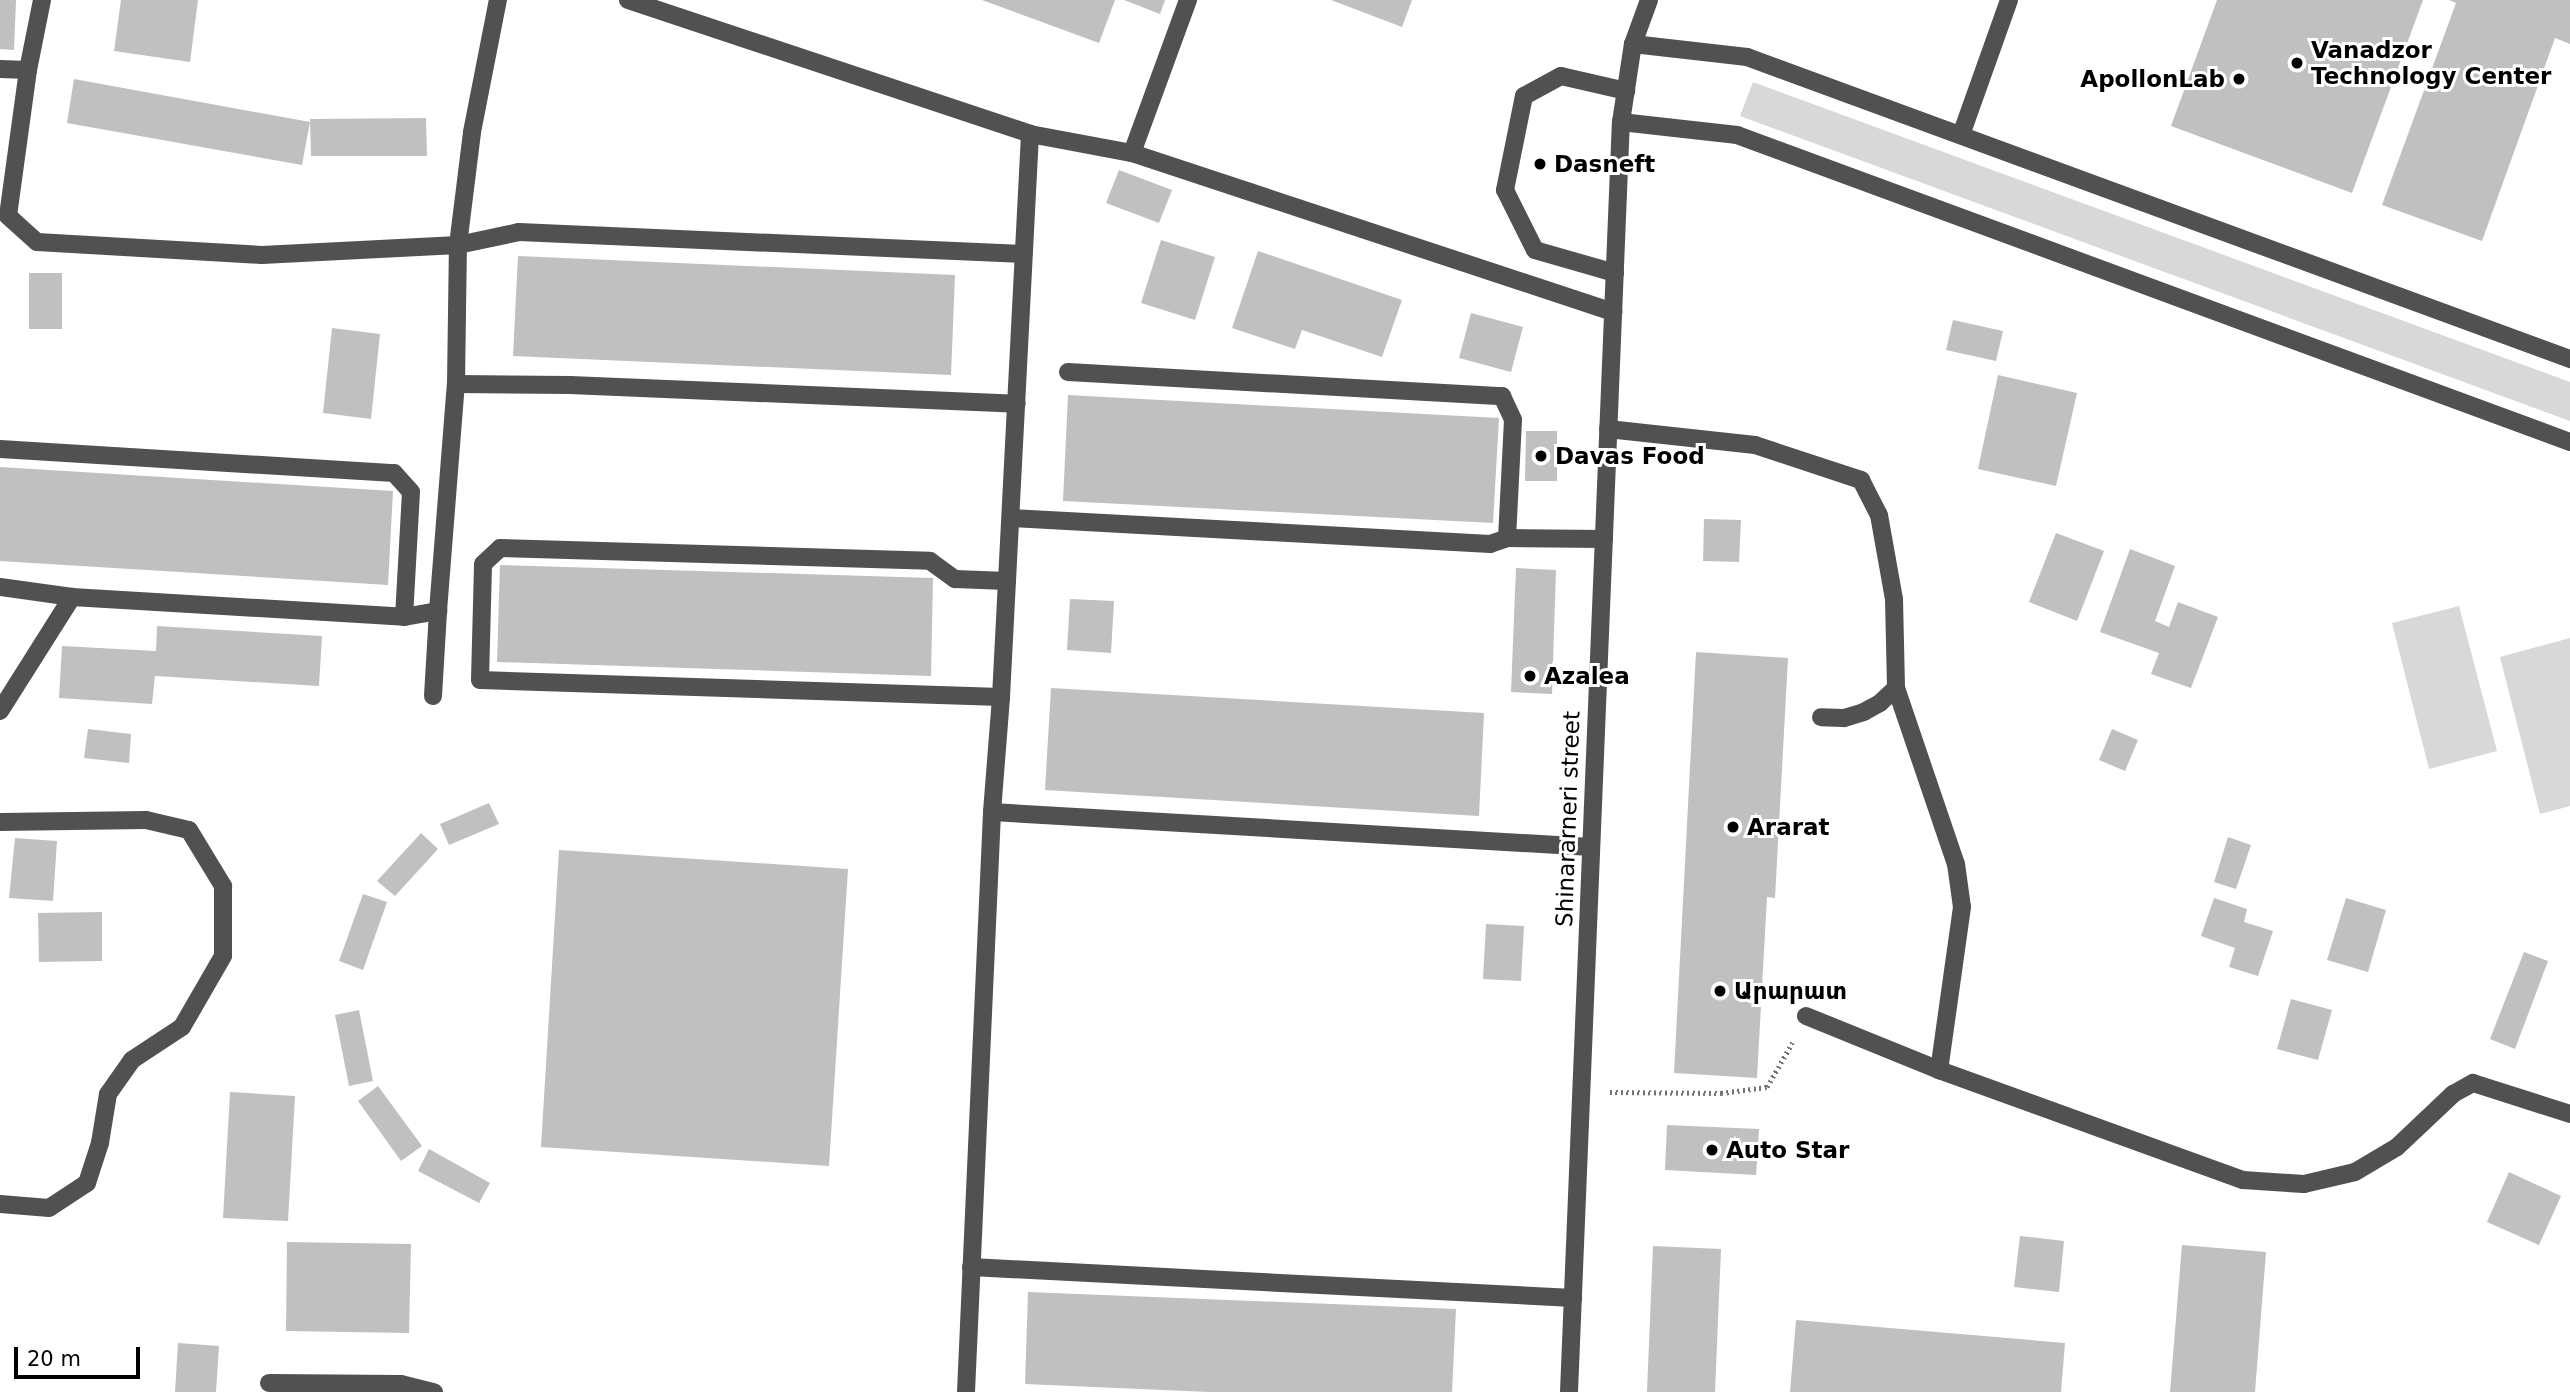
<!DOCTYPE html>
<html>
<head>
<meta charset="utf-8">
<style>
	body { margin:0 }
	#map { position:relative; width:2570px; height:1392px; overflow:hidden; background:#fff; font-family:"DejaVu Sans","Noto Sans Armenian",sans-serif }
	div>[style] { position:absolute }
	.green>* { inset:0; background:#d8d8d8 }
	.building>* { inset:0; background:#c0c0c0 }
	.path>* { height:4.5px; margin-top:-2.25px; transform-origin:0; background:repeating-linear-gradient(90deg,#737373 0 2px,transparent 0 5.5px) }
	.minor>* { height:18px; margin:-9px; padding:0 9px; transform-origin:9px; border-radius:9px; background:#515151 }
	.dots>* { width:19px; height:19px; translate:-50% -50%; box-sizing:border-box; border:4px solid #fff; border-radius:50% }
	span { translate:-50% -50%; white-space:nowrap; text-align:center; line-height:1.15; -webkit-text-stroke:6px #fff; paint-order:stroke }
	.poi-label { font-size:23px; color:#000; font-weight:700 }
	.left { translate:0 -50%; text-align:left }
	.right { translate:-100% -50%; text-align:right }
	.street-label { font-size:23px; color:#000 }
	.scale { position:absolute; left:14px; top:1347px; width:126px; height:32px; box-sizing:border-box; border:4px solid #000; border-top:0; padding-left:9px; font-size:21px; line-height:24px; white-space:nowrap; color:#000; -webkit-text-stroke:5px #fff; paint-order:stroke }
</style>
</head>
<body>
<div id="map">
	<div class="green">
		<div style="clip-path:polygon(1753px 82px,2570px 382px,2570px 421px,1740px 116px)"></div>
		<div style="clip-path:polygon(2459px 606px,2497px 751px,2429px 769px,2392px 623px)"></div>
		<div style="clip-path:polygon(2570px 638px,2570px 806px,2540px 814px,2500px 657px)"></div>
	</div>
	<div class="building">
		<div style="clip-path:polygon(0 0,16px 0,14px 50px,0 49px)"></div>
		<div style="clip-path:polygon(121px 0,198px 0,190px 62px,114px 51px)"></div>
		<div style="clip-path:polygon(982px 0,1115px 0,1099px 43px)"></div>
		<div style="clip-path:polygon(1124px 0,1165px 0,1160px 14px)"></div>
		<div style="clip-path:polygon(1331px 0,1412px 0,1402px 27px)"></div>
		<div style="clip-path:polygon(2217px 0,2423px 0,2352px 193px,2171px 126px)"></div>
		<div style="clip-path:polygon(2449px 0,2570px 0,2570px 44px,2555px 38px,2482px 241px,2382px 205px,2456px 3px)"></div>
		<div style="clip-path:polygon(74px 79px,310px 122px,302px 165px,67px 123px)"></div>
		<div style="clip-path:polygon(426px 118px,427px 156px,311px 156px,310px 119px)"></div>
		<div style="clip-path:polygon(1119px 170px,1172px 190px,1159px 223px,1106px 203px)"></div>
		<div style="clip-path:polygon(1161px 240px,1215px 257px,1195px 320px,1141px 303px)"></div>
		<div style="clip-path:polygon(1258px 251px,1402px 300px,1382px 357px,1302px 330px,1295px 349px,1232px 328px)"></div>
		<div style="clip-path:polygon(518px 256px,955px 275px,951px 375px,513px 356px)"></div>
		<div style="clip-path:polygon(29px 273px,62px 273px,62px 329px,29px 329px)"></div>
		<div style="clip-path:polygon(1471px 313px,1523px 327px,1511px 372px,1459px 358px)"></div>
		<div style="clip-path:polygon(1953px 320px,2003px 331px,1996px 361px,1946px 350px)"></div>
		<div style="clip-path:polygon(332px 328px,380px 334px,371px 419px,323px 413px)"></div>
		<div style="clip-path:polygon(1998px 375px,2077px 393px,2056px 486px,1978px 469px)"></div>
		<div style="clip-path:polygon(1068px 395px,1499px 418px,1493px 523px,1063px 501px)"></div>
		<div style="clip-path:polygon(1526px 431px,1557px 431px,1557px 481px,1525px 481px)"></div>
		<div style="clip-path:polygon(0 467px,393px 491px,388px 585px,0 561px)"></div>
		<div style="clip-path:polygon(1704px 519px,1741px 520px,1739px 562px,1703px 561px)"></div>
		<div style="clip-path:polygon(2056px 533px,2104px 551px,2077px 621px,2029px 602px)"></div>
		<div style="clip-path:polygon(2130px 549px,2175px 566px,2155px 621px,2169px 627px,2178px 602px,2218px 617px,2191px 688px,2151px 674px,2159px 653px,2100px 632px)"></div>
		<div style="clip-path:polygon(500px 565px,933px 578px,931px 676px,497px 662px)"></div>
		<div style="clip-path:polygon(1516px 568px,1556px 570px,1552px 694px,1511px 692px)"></div>
		<div style="clip-path:polygon(1070px 599px,1114px 601px,1111px 653px,1067px 650px)"></div>
		<div style="clip-path:polygon(157px 626px,322px 636px,319px 686px,155px 676px,152px 704px,59px 698px,62px 646px,156px 651px)"></div>
		<div style="clip-path:polygon(1696px 652px,1788px 658px,1775px 898px,1767px 897px,1757px 1078px,1674px 1073px)"></div>
		<div style="clip-path:polygon(1051px 688px,1484px 713px,1479px 816px,1045px 790px)"></div>
		<div style="clip-path:polygon(88px 729px,131px 734px,129px 763px,84px 758px)"></div>
		<div style="clip-path:polygon(2112px 729px,2138px 740px,2125px 771px,2099px 760px)"></div>
		<div style="clip-path:polygon(489px 803px,499px 824px,449px 845px,440px 824px)"></div>
		<div style="clip-path:polygon(421px 833px,438px 849px,395px 896px,377px 881px)"></div>
		<div style="clip-path:polygon(2228px 837px,2251px 845px,2236px 889px,2214px 882px)"></div>
		<div style="clip-path:polygon(15px 838px,57px 841px,53px 901px,9px 898px)"></div>
		<div style="clip-path:polygon(559px 850px,848px 869px,829px 1166px,541px 1147px)"></div>
		<div style="clip-path:polygon(363px 894px,387px 902px,363px 970px,339px 961px)"></div>
		<div style="clip-path:polygon(2214px 898px,2247px 909px,2244px 922px,2273px 931px,2258px 976px,2229px 967px,2235px 948px,2201px 936px)"></div>
		<div style="clip-path:polygon(2346px 898px,2386px 910px,2368px 972px,2327px 960px)"></div>
		<div style="clip-path:polygon(102px 912px,102px 961px,39px 962px,38px 913px)"></div>
		<div style="clip-path:polygon(1486px 924px,1524px 926px,1521px 981px,1483px 979px)"></div>
		<div style="clip-path:polygon(2524px 952px,2548px 961px,2515px 1049px,2490px 1039px)"></div>
		<div style="clip-path:polygon(2291px 999px,2332px 1010px,2318px 1060px,2277px 1049px)"></div>
		<div style="clip-path:polygon(359px 1010px,373px 1081px,349px 1086px,335px 1015px)"></div>
		<div style="clip-path:polygon(378px 1086px,422px 1146px,401px 1161px,358px 1101px)"></div>
		<div style="clip-path:polygon(230px 1092px,295px 1096px,288px 1221px,223px 1218px)"></div>
		<div style="clip-path:polygon(1667px 1125px,1759px 1129px,1756px 1175px,1665px 1170px)"></div>
		<div style="clip-path:polygon(429px 1149px,490px 1183px,479px 1203px,418px 1171px)"></div>
		<div style="clip-path:polygon(2509px 1172px,2561px 1196px,2539px 1245px,2487px 1222px)"></div>
		<div style="clip-path:polygon(2020px 1236px,2064px 1241px,2059px 1292px,2014px 1287px)"></div>
		<div style="clip-path:polygon(287px 1242px,411px 1244px,409px 1333px,286px 1331px)"></div>
		<div style="clip-path:polygon(2182px 1245px,2266px 1252px,2255px 1392px,2170px 1392px)"></div>
		<div style="clip-path:polygon(1653px 1246px,1721px 1249px,1715px 1392px,1647px 1392px)"></div>
		<div style="clip-path:polygon(1028px 1292px,1456px 1309px,1452px 1392px,1209px 1392px,1025px 1384px)"></div>
		<div style="clip-path:polygon(1796px 1320px,2065px 1343px,2061px 1392px,1790px 1392px)"></div>
		<div style="clip-path:polygon(178px 1343px,219px 1346px,216px 1392px,175px 1392px)"></div>
	</div>
	<div class="path">
		<div style="left:1610px;top:1092px;width:111px;rotate:0.5deg"></div>
		<div style="left:1721px;top:1093px;width:46px;rotate:-7.4deg"></div>
		<div style="left:1767px;top:1087px;width:51px;rotate:-60.4deg"></div>
	</div>
	<div class="minor">
		<div style="left:42px;top:0;width:71px;rotate:101.3deg"></div>
		<div style="left:28px;top:70px;width:147px;rotate:97.8deg"></div>
		<div style="left:8px;top:216px;width:39px;rotate:42deg"></div>
		<div style="left:37px;top:242px;width:225px;rotate:3.3deg"></div>
		<div style="left:262px;top:255px;width:196px;rotate:-2.9deg"></div>
		<div style="left:458px;top:245px;width:114px;rotate:-82.9deg"></div>
		<div style="left:472px;top:132px;width:135px;rotate:-78.9deg"></div>
		<div style="left:628px;top:0;width:424px;rotate:18.4deg"></div>
		<div style="left:1030px;top:134px;width:104px;rotate:10.6deg"></div>
		<div style="left:1132px;top:153px;width:507px;rotate:18.29deg"></div>
		<div style="left:1633px;top:44px;width:115px;rotate:6.5deg"></div>
		<div style="left:1747px;top:57px;width:877px;rotate:20.15deg"></div>
		<div style="left:0;top:69px;width:28px;rotate:2deg"></div>
		<div style="left:1621px;top:122px;width:117px;rotate:6.4deg"></div>
		<div style="left:1737px;top:135px;width:888px;rotate:20.23deg"></div>
		<div style="left:1961px;top:135px;width:143px;rotate:-70.4deg"></div>
		<div style="left:1132px;top:153px;width:163px;rotate:-69.9deg"></div>
		<div style="left:1615px;top:273px;width:83px;rotate:-164deg"></div>
		<div style="left:1535px;top:250px;width:67px;rotate:-116.6deg"></div>
		<div style="left:1505px;top:190px;width:96px;rotate:-78.6deg"></div>
		<div style="left:1524px;top:96px;width:42px;rotate:-28.4deg"></div>
		<div style="left:1561px;top:76px;width:67px;rotate:13deg"></div>
		<div style="left:1068px;top:372px;width:435px;rotate:3.2deg"></div>
		<div style="left:1502px;top:396px;width:26px;rotate:65deg"></div>
		<div style="left:1513px;top:420px;width:118px;rotate:92.9deg"></div>
		<div style="left:456px;top:384px;width:114px;rotate:0.5deg"></div>
		<div style="left:570px;top:385px;width:447px;rotate:2.4deg"></div>
		<div style="left:1608px;top:429px;width:148px;rotate:6.2deg"></div>
		<div style="left:1755px;top:445px;width:112px;rotate:18.3deg"></div>
		<div style="left:1861px;top:480px;width:39px;rotate:63deg"></div>
		<div style="left:1879px;top:515px;width:85px;rotate:79.9deg"></div>
		<div style="left:1894px;top:599px;width:89px;rotate:88.7deg"></div>
		<div style="left:1896px;top:688px;width:22px;rotate:137deg"></div>
		<div style="left:1880px;top:703px;width:18px;rotate:151deg"></div>
		<div style="left:1864px;top:712px;width:21px;rotate:163deg"></div>
		<div style="left:1844px;top:718px;width:23px;rotate:-178deg"></div>
		<div style="left:0;top:449px;width:395px;rotate:3.5deg"></div>
		<div style="left:394px;top:473px;width:25px;rotate:48deg"></div>
		<div style="left:411px;top:492px;width:125px;rotate:93.2deg"></div>
		<div style="left:1011px;top:518px;width:480px;rotate:3.1deg"></div>
		<div style="left:1490px;top:544px;width:18px;rotate:-19deg"></div>
		<div style="left:1507px;top:538px;width:97px;rotate:0.6deg"></div>
		<div style="left:0;top:587px;width:73px;rotate:7.9deg"></div>
		<div style="left:1896px;top:688px;width:186px;rotate:71.2deg"></div>
		<div style="left:1956px;top:864px;width:43px;rotate:82.1deg"></div>
		<div style="left:1962px;top:907px;width:165px;rotate:98deg"></div>
		<div style="left:433px;top:696px;width:85px;rotate:-86.6deg"></div>
		<div style="left:1001px;top:697px;width:521px;rotate:-178.13deg"></div>
		<div style="left:480px;top:680px;width:116px;rotate:-88.5deg"></div>
		<div style="left:483px;top:564px;width:23px;rotate:-43deg"></div>
		<div style="left:500px;top:548px;width:430px;rotate:1.7deg"></div>
		<div style="left:930px;top:561px;width:31px;rotate:36deg"></div>
		<div style="left:955px;top:579px;width:52px;rotate:2.2deg"></div>
		<div style="left:0;top:711px;width:135px;rotate:-57.7deg"></div>
		<div style="left:72px;top:597px;width:333px;rotate:3.4deg"></div>
		<div style="left:404px;top:617px;width:35px;rotate:-10deg"></div>
		<div style="left:438px;top:611px;width:228px;rotate:-85.5deg"></div>
		<div style="left:456px;top:384px;width:139px;rotate:-89.2deg"></div>
		<div style="left:458px;top:245px;width:62px;rotate:-12deg"></div>
		<div style="left:519px;top:232px;width:505px;rotate:2.49deg"></div>
		<div style="left:992px;top:812px;width:600px;rotate:3.34deg"></div>
		<div style="left:0;top:822px;width:146px;rotate:-0.8deg"></div>
		<div style="left:146px;top:820px;width:44px;rotate:13.1deg"></div>
		<div style="left:189px;top:830px;width:66px;rotate:58.7deg"></div>
		<div style="left:223px;top:886px;width:70px;rotate:90deg"></div>
		<div style="left:223px;top:956px;width:82px;rotate:120deg"></div>
		<div style="left:182px;top:1027px;width:60px;rotate:146.6deg"></div>
		<div style="left:132px;top:1060px;width:42px;rotate:125.2deg"></div>
		<div style="left:108px;top:1094px;width:50px;rotate:99.3deg"></div>
		<div style="left:100px;top:1143px;width:42px;rotate:108deg"></div>
		<div style="left:87px;top:1183px;width:45px;rotate:146.7deg"></div>
		<div style="left:49px;top:1208px;width:49px;rotate:-175.3deg"></div>
		<div style="left:1806px;top:1016px;width:144px;rotate:22.1deg"></div>
		<div style="left:1939px;top:1070px;width:323px;rotate:19.9deg"></div>
		<div style="left:2243px;top:1180px;width:61px;rotate:3.8deg"></div>
		<div style="left:2304px;top:1184px;width:52px;rotate:-13.2deg"></div>
		<div style="left:2355px;top:1172px;width:49px;rotate:-30.8deg"></div>
		<div style="left:2397px;top:1147px;width:77px;rotate:-43.4deg"></div>
		<div style="left:2453px;top:1094px;width:23px;rotate:-29deg"></div>
		<div style="left:2473px;top:1083px;width:102px;rotate:17.7deg"></div>
		<div style="left:971px;top:1267px;width:603px;rotate:2.95deg"></div>
		<div style="left:269px;top:1383px;width:132px;rotate:0.4deg"></div>
		<div style="left:401px;top:1384px;width:34px;rotate:14deg"></div>
		<div style="left:966px;top:1392px;width:581px;rotate:-87.43deg"></div>
		<div style="left:992px;top:812px;width:115px;rotate:-85.5deg"></div>
		<div style="left:1001px;top:697px;width:564px;rotate:-87.05deg"></div>
		<div style="left:1569px;top:1392px;width:1271px;rotate:-87.66deg"></div>
		<div style="left:1621px;top:122px;width:79px;rotate:-81.3deg"></div>
		<div style="left:1633px;top:44px;width:47px;rotate:-70deg"></div>
	</div>
	<div class="dots">
		<div style="left:2297px;top:63px;background:#000"></div>
		<div style="left:2239px;top:79px;background:#000"></div>
		<div style="left:1540px;top:164px;background:#000"></div>
		<div style="left:1541px;top:456px;background:#000"></div>
		<div style="left:1530px;top:676px;background:#000"></div>
		<div style="left:1733px;top:827px;background:#000"></div>
		<div style="left:1720px;top:991px;background:#000"></div>
		<div style="left:1712px;top:1150px;background:#000"></div>
	</div>
	<div class="poi-label">
		<span class="left" style="left:2311px;top:63px">Vanadzor<br>Technology Center</span>
		<span class="right" style="left:2225px;top:79px">ApollonLab</span>
		<span class="left" style="left:1554px;top:164px">Dasneft</span>
		<span class="left" style="left:1555px;top:456px">Davas Food</span>
		<span class="left" style="left:1544px;top:676px">Azalea</span>
		<span class="left" style="left:1747px;top:827px">Ararat</span>
		<span class="left" style="left:1734px;top:991px">Արարատ</span>
		<span class="left" style="left:1726px;top:1150px">Auto Star</span>
	</div>
	<div class="street-label">
		<span style="left:1568px;top:819px;rotate:-88deg">Shinararneri street</span>
	</div>
	<div class="scale">20 m</div>
</div>
</body>
</html>
